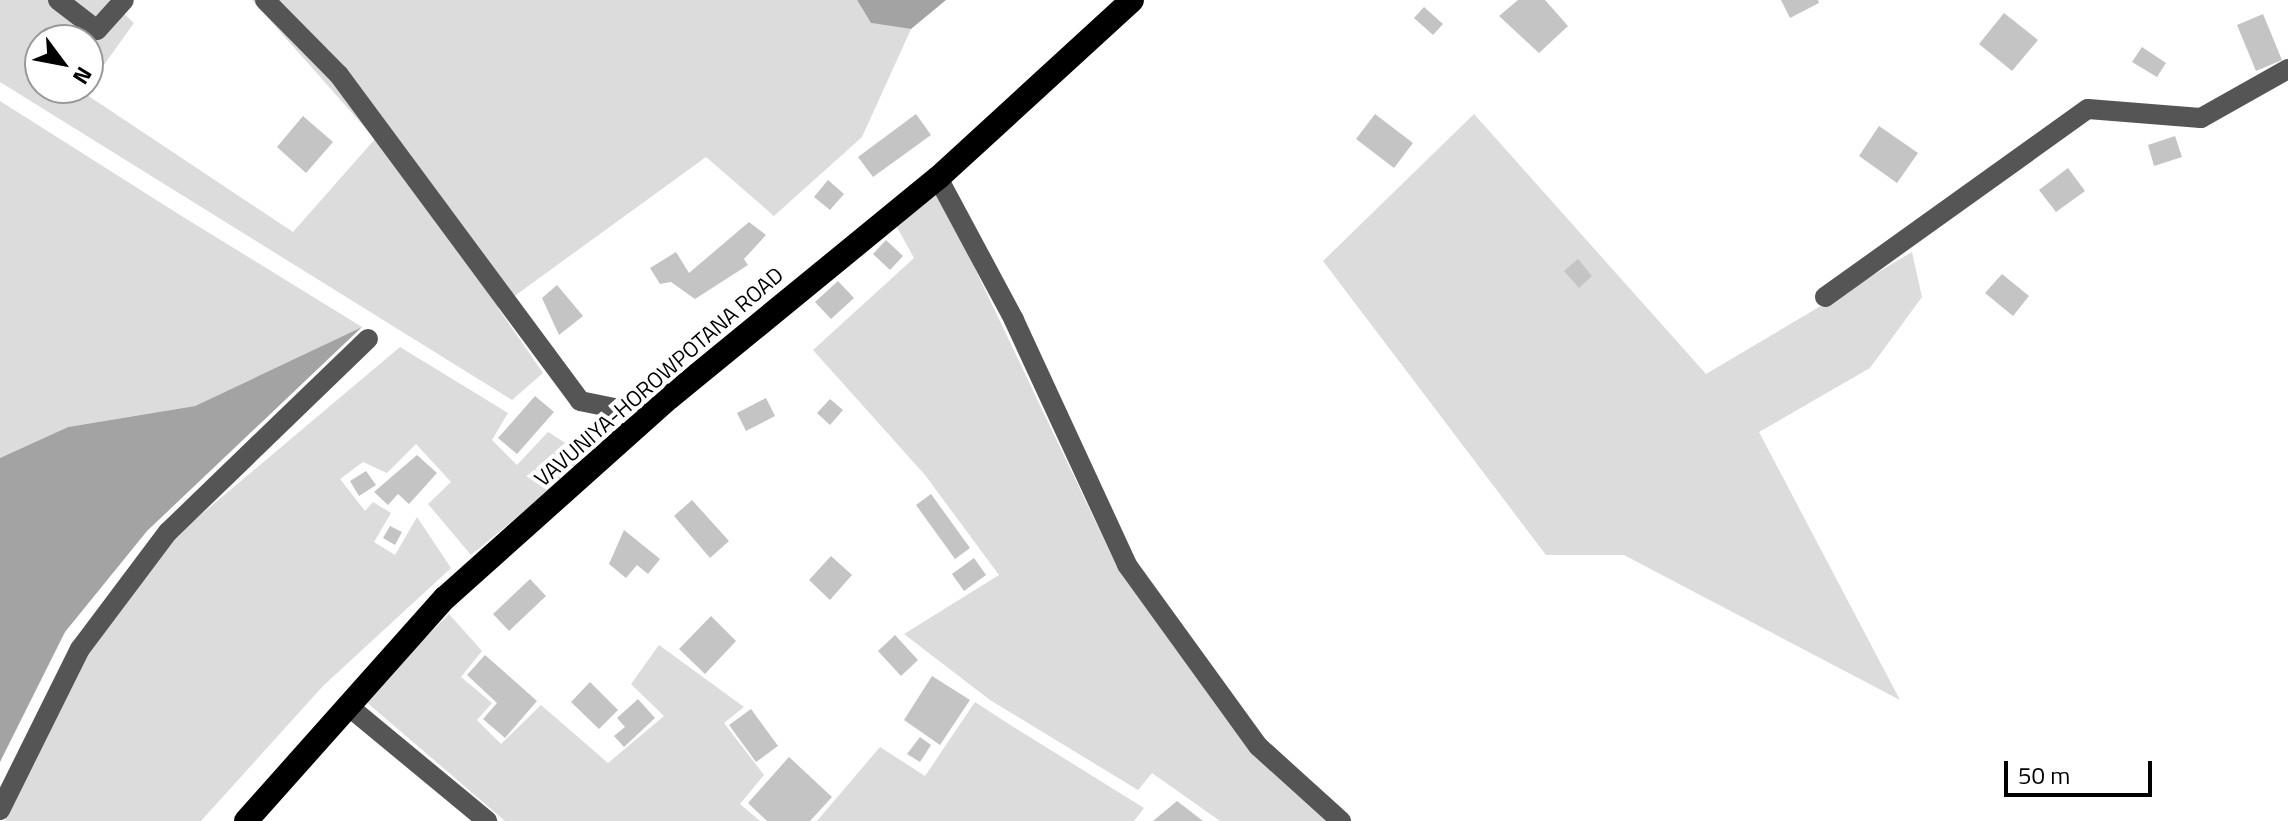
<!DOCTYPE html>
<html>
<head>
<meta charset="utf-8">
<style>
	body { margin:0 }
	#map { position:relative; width:2288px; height:821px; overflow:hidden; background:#fff; font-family:"Titillium Web",sans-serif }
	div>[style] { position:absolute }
	.green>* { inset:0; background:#dcdcdc }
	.water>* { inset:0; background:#a3a3a3 }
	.building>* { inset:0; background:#c4c4c4 }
	.minor>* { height:20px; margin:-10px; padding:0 10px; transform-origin:10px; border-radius:10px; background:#555 }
	.highway>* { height:24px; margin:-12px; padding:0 12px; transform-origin:12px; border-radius:12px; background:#000 }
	span { translate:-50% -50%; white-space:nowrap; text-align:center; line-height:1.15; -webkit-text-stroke:8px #fff; paint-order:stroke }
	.street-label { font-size:22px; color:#000 }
	.north { position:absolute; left:24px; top:24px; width:80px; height:80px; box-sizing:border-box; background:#fff; border:2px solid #999; border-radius:50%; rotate:122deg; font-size:22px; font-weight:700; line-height:32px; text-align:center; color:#000 }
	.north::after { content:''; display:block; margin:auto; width:28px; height:36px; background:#000; clip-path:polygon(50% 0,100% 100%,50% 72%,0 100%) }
	.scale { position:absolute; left:2004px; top:761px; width:148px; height:36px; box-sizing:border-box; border:4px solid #000; border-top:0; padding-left:10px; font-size:24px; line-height:28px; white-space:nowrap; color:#000; -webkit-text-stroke:6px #fff; paint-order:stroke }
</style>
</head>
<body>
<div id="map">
	<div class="green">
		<div style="clip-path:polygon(0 0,109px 0,134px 23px,88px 87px,88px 40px,40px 40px,40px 88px,88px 88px,84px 93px,293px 232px,375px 139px,252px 0,857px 0,871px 23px,911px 29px,862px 137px,774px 216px,706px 157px,498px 308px,543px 373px,512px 400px,0 82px)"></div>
		<div style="clip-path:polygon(0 101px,180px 215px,362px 327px,195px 406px,68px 427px,0 458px)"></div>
		<div style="clip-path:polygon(1474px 114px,1706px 374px,1912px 252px,1922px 297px,1870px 368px,1759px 432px,1900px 700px,1624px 555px,1546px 555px,1323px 261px)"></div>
		<div style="clip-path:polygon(937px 189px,1119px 571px,1251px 752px,1326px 821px,1220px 821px,1152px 773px,1138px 790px,990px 700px,904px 634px,999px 575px,925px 475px,813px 350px,914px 258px,893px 220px)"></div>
		<div style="clip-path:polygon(400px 347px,508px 413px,492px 440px,517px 465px,548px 432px,589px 458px,471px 555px,428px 504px,451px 482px,416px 444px,387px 473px,363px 462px,340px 479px,365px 511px,373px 502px,391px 513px,374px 542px,395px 555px,417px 517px,451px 568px,323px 686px,201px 821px,5px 821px,87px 655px,172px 539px)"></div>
		<div style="clip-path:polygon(449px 614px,482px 651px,461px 677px,492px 703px,477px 720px,501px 744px,541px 705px,608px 763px,664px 716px,631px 684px,659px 645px,744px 707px,724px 723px,764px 775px,740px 804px,760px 821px,505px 821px,364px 700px)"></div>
		<div style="clip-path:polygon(975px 702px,1012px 726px,1144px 808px,1134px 821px,817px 821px,880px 747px,925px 776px)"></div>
	</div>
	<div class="water">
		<div style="clip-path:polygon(857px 0,946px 0,911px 29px,871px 23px)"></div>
		<div style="clip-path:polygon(362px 327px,147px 531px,65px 632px,0 762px,0 458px,68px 427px,195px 406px)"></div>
	</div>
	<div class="building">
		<div style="clip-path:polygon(1518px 0,1545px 0,1568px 26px,1539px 53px,1499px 16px)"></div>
		<div style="clip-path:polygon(1781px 0,1818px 0,1819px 3px,1790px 18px)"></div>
		<div style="clip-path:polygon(1424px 7px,1443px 24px,1433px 35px,1414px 18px)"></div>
		<div style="clip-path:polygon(2004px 13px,2038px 40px,2012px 71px,1979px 44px)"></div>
		<div style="clip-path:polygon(2263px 14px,2282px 60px,2256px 71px,2237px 25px)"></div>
		<div style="clip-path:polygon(2142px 47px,2166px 63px,2157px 77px,2132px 62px)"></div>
		<div style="clip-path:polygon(916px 114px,931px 135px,873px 177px,858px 157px)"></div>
		<div style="clip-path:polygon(1375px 114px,1413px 143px,1394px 168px,1356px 139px)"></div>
		<div style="clip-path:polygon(303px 116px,333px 142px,306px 173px,277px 147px)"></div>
		<div style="clip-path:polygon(1879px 126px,1918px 153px,1897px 183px,1859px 156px)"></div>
		<div style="clip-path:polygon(2175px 136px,2182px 157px,2154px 166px,2148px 145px)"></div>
		<div style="clip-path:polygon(2068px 168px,2085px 191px,2056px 212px,2039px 190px)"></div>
		<div style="clip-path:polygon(828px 180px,844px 194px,830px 210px,814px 197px)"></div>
		<div style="clip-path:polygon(749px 222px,766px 235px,744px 259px,748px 265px,695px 299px,671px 282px,660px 284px,650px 268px,676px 252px,689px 273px)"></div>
		<div style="clip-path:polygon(886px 240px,903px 256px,890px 270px,873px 254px)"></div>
		<div style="clip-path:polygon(1578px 259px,1592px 276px,1579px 288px,1564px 271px)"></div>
		<div style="clip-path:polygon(2002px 274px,2029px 296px,2013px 316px,1985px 293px)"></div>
		<div style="clip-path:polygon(838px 281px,854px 298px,831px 319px,815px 302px)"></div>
		<div style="clip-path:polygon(557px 285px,583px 316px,559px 335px,542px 298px)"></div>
		<div style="clip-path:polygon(535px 396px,554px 412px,517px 454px,498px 438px)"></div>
		<div style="clip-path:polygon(766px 398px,775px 416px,746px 431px,737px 413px)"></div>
		<div style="clip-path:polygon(830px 399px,843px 410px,830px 425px,817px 413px)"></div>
		<div style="clip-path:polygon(417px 455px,437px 473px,409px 504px,398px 494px,388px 505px,374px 492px)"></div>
		<div style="clip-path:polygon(366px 471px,376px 485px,359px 496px,350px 481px)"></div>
		<div style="clip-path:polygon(931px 494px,970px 548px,955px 559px,916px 505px)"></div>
		<div style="clip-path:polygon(692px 500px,729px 541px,710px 558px,674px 516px)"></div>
		<div style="clip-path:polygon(390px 526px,402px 532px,395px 545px,383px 538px)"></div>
		<div style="clip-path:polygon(624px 530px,660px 559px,648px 574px,637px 565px,626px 578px,609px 564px)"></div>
		<div style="clip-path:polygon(831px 556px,852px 575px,830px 600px,809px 580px)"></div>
		<div style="clip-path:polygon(974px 558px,986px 575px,964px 591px,952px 574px)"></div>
		<div style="clip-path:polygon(530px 579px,546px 596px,509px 631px,493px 614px)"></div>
		<div style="clip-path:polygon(711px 616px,736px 641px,705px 674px,679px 649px)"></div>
		<div style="clip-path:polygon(895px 635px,918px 660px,901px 676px,878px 651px)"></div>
		<div style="clip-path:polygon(485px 655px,537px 701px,505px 738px,483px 719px,497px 703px,467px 675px)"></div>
		<div style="clip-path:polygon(932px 676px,970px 700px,940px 745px,904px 720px)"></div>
		<div style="clip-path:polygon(590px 682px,618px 710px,599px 729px,571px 702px)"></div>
		<div style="clip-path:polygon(638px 699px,655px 718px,624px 747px,614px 736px,625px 727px,617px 718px)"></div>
		<div style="clip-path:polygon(751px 709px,778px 746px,756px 762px,729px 725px)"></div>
		<div style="clip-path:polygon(920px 737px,931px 745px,920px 762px,907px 754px)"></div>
		<div style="clip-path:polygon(789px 757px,832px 797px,810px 821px,767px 821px,748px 803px)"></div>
		<div style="clip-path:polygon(1177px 801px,1203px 821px,1153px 821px)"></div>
	</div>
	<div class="minor">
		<div style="left:58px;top:0;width:49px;rotate:37.6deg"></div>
		<div style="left:97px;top:30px;width:40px;rotate:-48deg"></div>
		<div style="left:265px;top:0;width:105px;rotate:45.4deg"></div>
		<div style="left:339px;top:75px;width:405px;rotate:53.5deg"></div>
		<div style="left:580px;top:401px;width:70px;rotate:11.5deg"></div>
		<div style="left:938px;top:178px;width:161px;rotate:61.8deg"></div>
		<div style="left:1014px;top:320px;width:270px;rotate:65.2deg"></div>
		<div style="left:1127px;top:565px;width:223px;rotate:54.1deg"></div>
		<div style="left:1258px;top:746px;width:112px;rotate:42.1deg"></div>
		<div style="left:1825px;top:297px;width:323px;rotate:-35.6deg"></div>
		<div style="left:2088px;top:109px;width:113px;rotate:4.6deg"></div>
		<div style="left:2201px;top:118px;width:100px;rotate:-29.4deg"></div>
		<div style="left:347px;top:705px;width:182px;rotate:39.6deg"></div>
		<div style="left:0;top:810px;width:180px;rotate:-63.6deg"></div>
		<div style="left:80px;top:649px;width:146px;rotate:-53.1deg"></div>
		<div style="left:168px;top:532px;width:278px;rotate:-44deg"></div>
	</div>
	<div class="highway">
		<div style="left:246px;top:821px;width:299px;rotate:-48.3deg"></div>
		<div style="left:445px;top:598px;width:300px;rotate:-41.8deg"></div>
		<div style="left:669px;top:398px;width:348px;rotate:-39.3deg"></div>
		<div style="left:938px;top:178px;width:263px;rotate:-42.5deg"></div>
	</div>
	<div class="street-label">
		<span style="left:659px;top:377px;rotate:-41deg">VAVUNIYA-HOROWPOTANA ROAD</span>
	</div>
	<div class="north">N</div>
	<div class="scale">50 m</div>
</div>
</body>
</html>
